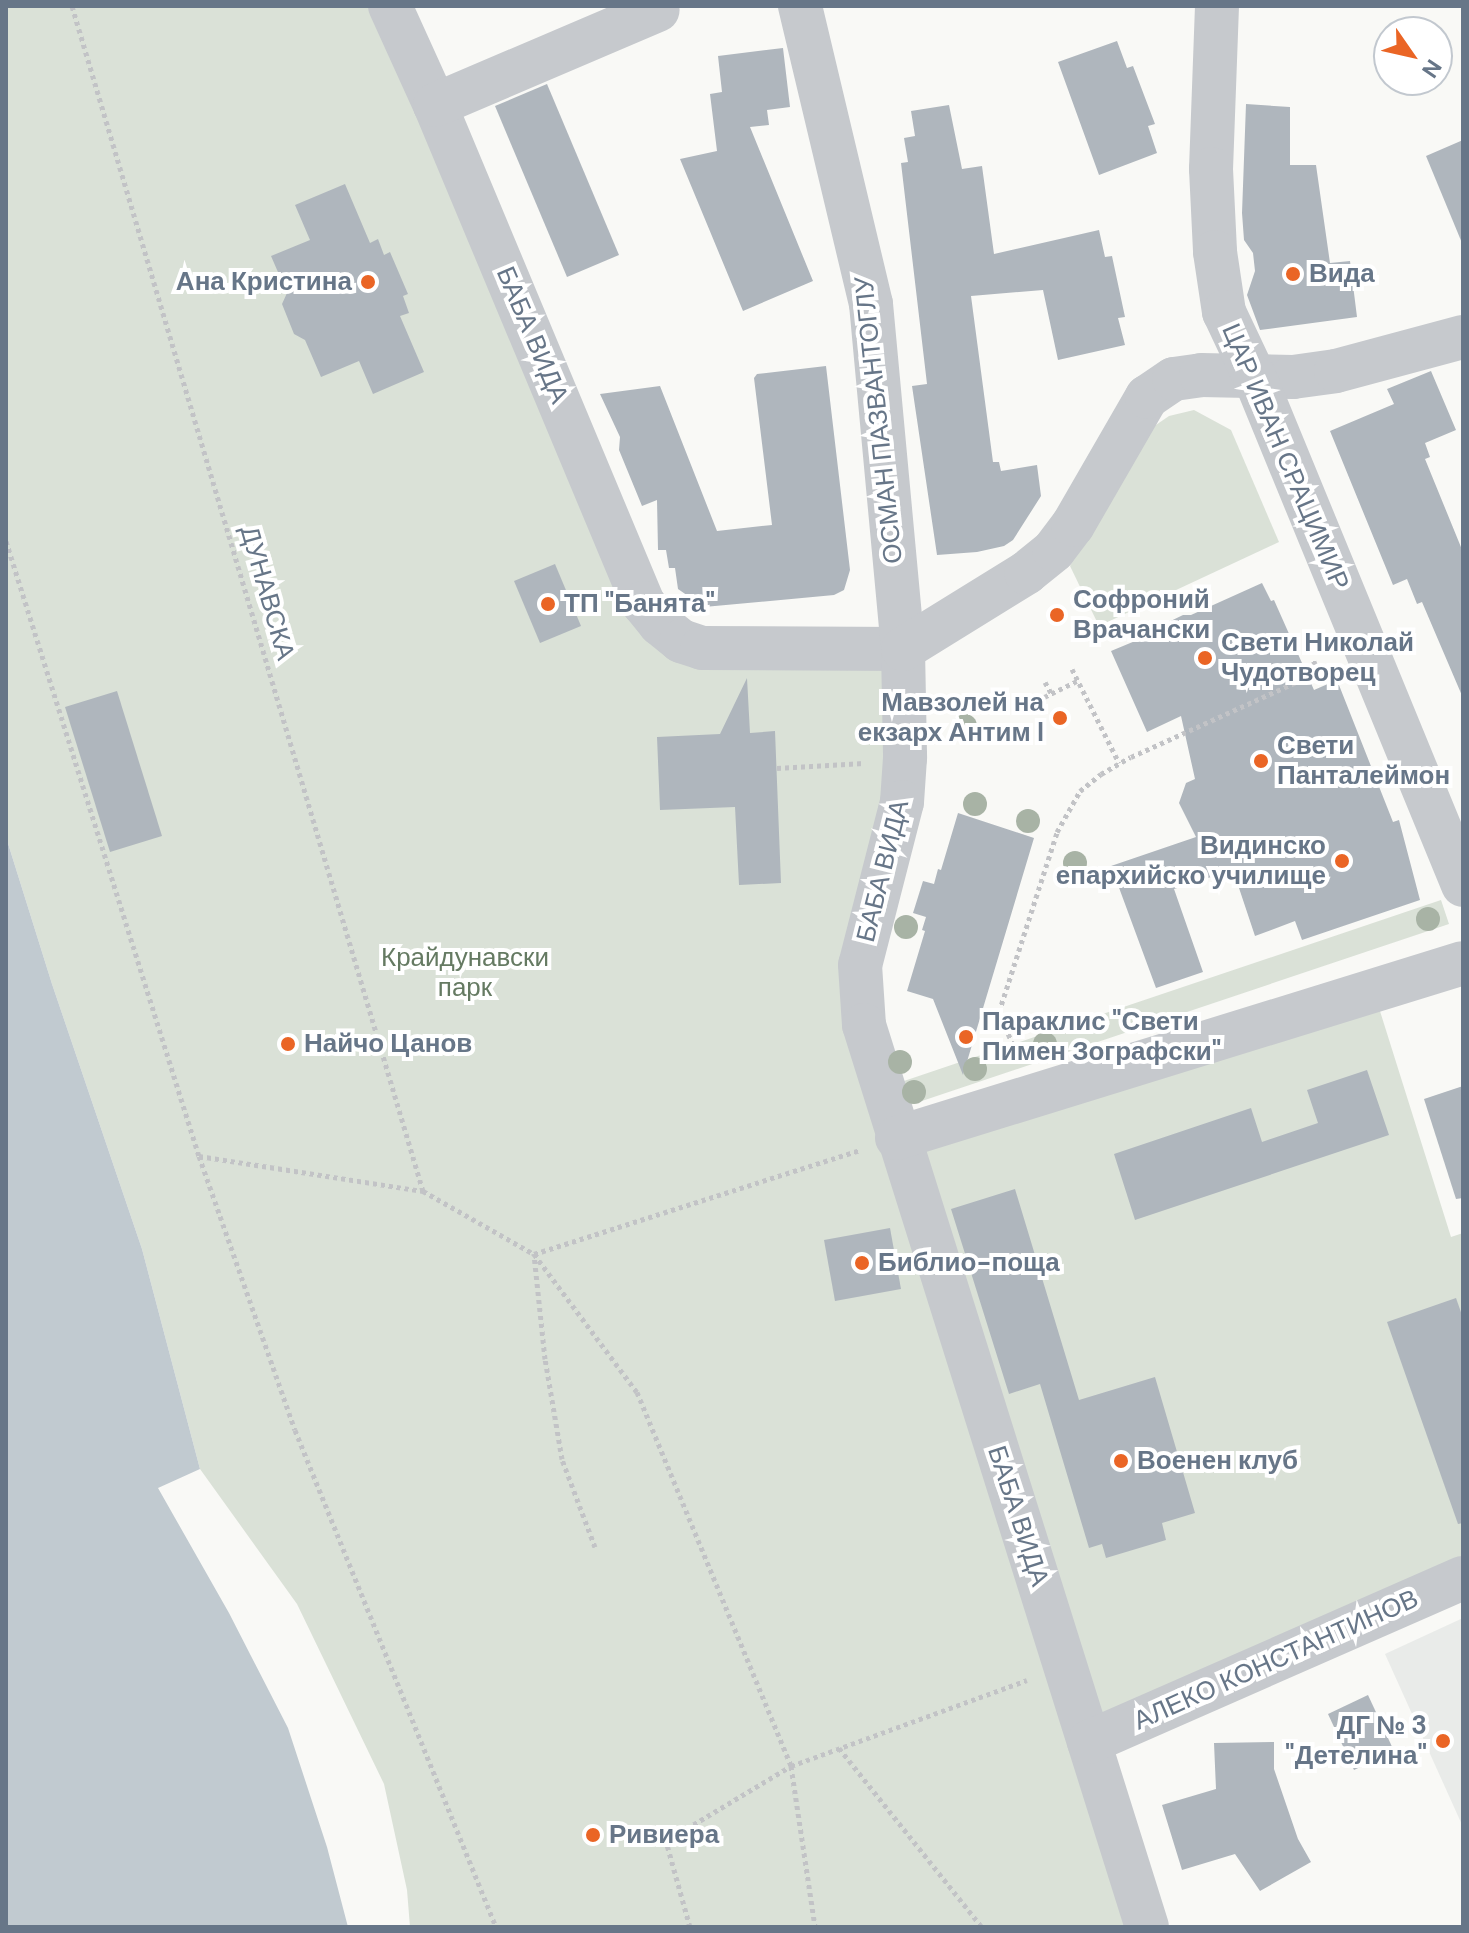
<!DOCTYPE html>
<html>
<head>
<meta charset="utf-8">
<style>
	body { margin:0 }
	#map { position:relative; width:1469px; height:1933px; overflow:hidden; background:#f9f9f6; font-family:"DM Sans",sans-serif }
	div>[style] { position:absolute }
	.built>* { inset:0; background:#e9ebe9 }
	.green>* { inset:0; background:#dae1d7 }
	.water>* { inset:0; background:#c1cad0 }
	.building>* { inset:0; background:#afb6bd }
	.path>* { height:5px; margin-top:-2.5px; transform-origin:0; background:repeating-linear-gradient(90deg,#c2c3c6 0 4px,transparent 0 8px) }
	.minor>* { height:44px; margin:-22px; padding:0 22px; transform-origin:22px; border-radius:22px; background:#c6c9cd }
	.trees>* { width:24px; height:24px; margin:-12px; border-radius:50%; background:#a8b3a5 }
	.dots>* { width:22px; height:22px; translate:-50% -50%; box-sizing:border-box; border:4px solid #fff; border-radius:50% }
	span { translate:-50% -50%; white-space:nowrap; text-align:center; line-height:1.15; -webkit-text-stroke:8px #fff; paint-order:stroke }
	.poi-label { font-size:26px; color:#677688; font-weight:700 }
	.left { translate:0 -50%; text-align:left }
	.right { translate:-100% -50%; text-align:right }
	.street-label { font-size:26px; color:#677688 }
	.park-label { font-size:26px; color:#657a62 }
	.frame { position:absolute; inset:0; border:8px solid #677688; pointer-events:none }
	.north { position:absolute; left:1373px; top:16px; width:80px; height:80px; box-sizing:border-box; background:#fff; border:2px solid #c2c8cf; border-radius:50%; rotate:124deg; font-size:22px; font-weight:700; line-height:32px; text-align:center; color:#677688 }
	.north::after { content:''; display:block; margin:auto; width:28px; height:36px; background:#ea6525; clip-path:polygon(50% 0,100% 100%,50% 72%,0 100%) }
</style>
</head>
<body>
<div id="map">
	<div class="built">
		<div style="clip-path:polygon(1463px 1618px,1463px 1827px,1385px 1654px)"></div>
	</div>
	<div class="green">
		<div style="clip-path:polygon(6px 6px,390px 6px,660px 624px,903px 649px,869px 927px,897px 1138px,1374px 992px,1451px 1237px,1463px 1233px,1463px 1578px,1089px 1741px,1147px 1927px,410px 1927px,407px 1890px,384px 1784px,297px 1604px,200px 1469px,142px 1249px,52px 984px,6px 837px)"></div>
		<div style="clip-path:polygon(1194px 410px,1231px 430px,1279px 542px,1099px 626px,1070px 566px,1153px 427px,1169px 416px)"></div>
		<div style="clip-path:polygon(1441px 900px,1449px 924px,910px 1105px,901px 1082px)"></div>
	</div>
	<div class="water">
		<div style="clip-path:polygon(6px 837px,52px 984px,142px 1249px,200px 1469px,158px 1488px,229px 1613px,288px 1728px,327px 1847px,348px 1927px,6px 1927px)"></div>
	</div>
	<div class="building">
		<div style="clip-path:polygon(1117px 41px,1127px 68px,1133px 66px,1155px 124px,1148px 126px,1157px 153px,1099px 175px,1058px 62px)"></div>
		<div style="clip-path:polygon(783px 48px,790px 107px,767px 110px,769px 125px,750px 127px,813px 281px,743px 311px,680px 159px,717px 151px,710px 94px,722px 92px,718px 56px)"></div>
		<div style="clip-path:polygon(547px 84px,619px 255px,567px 277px,495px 106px)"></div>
		<div style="clip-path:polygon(1246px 104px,1290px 107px,1290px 165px,1316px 165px,1330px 263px,1350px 261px,1357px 317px,1260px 330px,1247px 295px,1255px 271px,1253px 253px,1244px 240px,1242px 213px)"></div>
		<div style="clip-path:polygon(949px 105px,962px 169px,982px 166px,994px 254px,1099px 230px,1105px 257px,1112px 256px,1125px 317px,1118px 318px,1125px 345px,1058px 360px,1043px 290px,971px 296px,993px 462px,999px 462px,1001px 471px,1037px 465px,1041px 496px,1013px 540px,1004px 546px,977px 552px,937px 555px,912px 386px,927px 384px,901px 163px,908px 162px,904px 138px,915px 136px,911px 111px)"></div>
		<div style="clip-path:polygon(1463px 140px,1463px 243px,1462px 243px,1426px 156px)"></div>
		<div style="clip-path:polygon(345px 184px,370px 243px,378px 239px,384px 255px,390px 252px,408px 294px,403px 296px,409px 313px,400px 316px,424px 372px,373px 394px,359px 361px,321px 377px,305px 340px,294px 334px,282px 304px,287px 293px,271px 256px,310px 240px,295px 205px)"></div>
		<div style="clip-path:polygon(826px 366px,850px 570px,844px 590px,834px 595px,704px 607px,678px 589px,675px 568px,669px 568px,666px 550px,658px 550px,657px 500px,642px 506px,619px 450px,620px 437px,600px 394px,660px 386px,717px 531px,772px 525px,754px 378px,757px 374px)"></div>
		<div style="clip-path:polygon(1431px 371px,1456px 430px,1425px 443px,1430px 457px,1425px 459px,1463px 552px,1463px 698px,1422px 602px,1417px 604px,1407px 579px,1393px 585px,1330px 431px,1394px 404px,1387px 389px)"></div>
		<div style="clip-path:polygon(555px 564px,581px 626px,540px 643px,514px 581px)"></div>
		<div style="clip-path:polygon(1262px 583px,1271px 601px,1274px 600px,1314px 690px,1337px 680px,1393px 822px,1399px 820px,1420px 900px,1302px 940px,1295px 921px,1255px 936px,1233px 870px,1174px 889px,1203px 972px,1156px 988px,1111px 866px,1196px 837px,1179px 803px,1186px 783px,1195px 779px,1181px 716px,1147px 732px,1111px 651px,1152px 634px,1150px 631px,1183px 615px,1191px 615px)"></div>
		<div style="clip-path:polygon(747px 678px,750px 733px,775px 731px,781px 883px,739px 885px,735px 807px,660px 810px,657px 737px,720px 734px)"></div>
		<div style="clip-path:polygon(117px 691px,162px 836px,110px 852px,65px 707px)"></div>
		<div style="clip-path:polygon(958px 813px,1034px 838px,963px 1075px,933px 999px,907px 991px,925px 931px,922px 930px,926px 917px,913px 913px,923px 881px,934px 884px,938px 869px,941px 870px)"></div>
		<div style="clip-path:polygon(1367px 1070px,1389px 1135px,1135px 1220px,1114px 1154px,1251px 1108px,1262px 1142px,1318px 1123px,1307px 1090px)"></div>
		<div style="clip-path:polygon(1463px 1086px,1463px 1198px,1456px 1199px,1424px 1099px)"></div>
		<div style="clip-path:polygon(1015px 1189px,1079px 1400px,1155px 1377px,1195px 1513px,1162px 1523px,1166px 1540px,1106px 1558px,1102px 1544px,1089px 1548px,1040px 1384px,1009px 1394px,951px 1209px)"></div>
		<div style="clip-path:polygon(890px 1228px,901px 1289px,835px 1301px,824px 1240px)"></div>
		<div style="clip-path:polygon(1456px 1298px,1463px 1318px,1463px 1523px,1458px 1524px,1387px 1322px)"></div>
		<div style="clip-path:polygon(1368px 1695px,1394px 1751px,1354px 1770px,1328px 1714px)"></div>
		<div style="clip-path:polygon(1274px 1742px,1274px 1769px,1298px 1839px,1311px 1862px,1260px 1891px,1235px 1854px,1182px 1870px,1162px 1805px,1216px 1789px,1214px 1743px)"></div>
	</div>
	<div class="path">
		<div style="left:72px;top:6px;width:1236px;rotate:73.5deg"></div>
		<div style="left:6px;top:541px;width:645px;rotate:72.58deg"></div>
		<div style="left:199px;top:1156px;width:290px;rotate:70.7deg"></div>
		<div style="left:295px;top:1430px;width:536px;rotate:67.98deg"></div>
		<div style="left:1072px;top:669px;width:105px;rotate:63.4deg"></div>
		<div style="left:1045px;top:682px;width:13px;rotate:61deg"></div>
		<div style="left:1030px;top:704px;width:52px;rotate:-26.1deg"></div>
		<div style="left:777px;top:768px;width:87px;rotate:-3.3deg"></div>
		<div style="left:1013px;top:1045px;width:36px;rotate:-113deg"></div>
		<div style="left:999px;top:1012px;width:189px;rotate:-72.1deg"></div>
		<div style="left:1057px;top:832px;width:47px;rotate:-60.7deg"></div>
		<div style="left:1080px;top:791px;width:27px;rotate:-39deg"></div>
		<div style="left:1101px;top:774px;width:34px;rotate:-30deg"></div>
		<div style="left:1131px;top:757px;width:205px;rotate:-24.4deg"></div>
		<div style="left:1318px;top:672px;width:14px;rotate:-111deg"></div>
		<div style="left:199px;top:1156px;width:227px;rotate:8.9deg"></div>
		<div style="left:423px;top:1191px;width:128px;rotate:29.6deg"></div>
		<div style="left:534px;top:1254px;width:172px;rotate:53.3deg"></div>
		<div style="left:637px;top:1392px;width:404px;rotate:67.6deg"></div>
		<div style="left:791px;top:1766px;width:163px;rotate:81.5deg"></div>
		<div style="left:595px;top:1547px;width:94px;rotate:-110.6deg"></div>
		<div style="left:562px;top:1459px;width:101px;rotate:-99.6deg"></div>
		<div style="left:545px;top:1359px;width:106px;rotate:-96deg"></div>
		<div style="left:534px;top:1254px;width:342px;rotate:-17.7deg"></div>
		<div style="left:839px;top:1748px;width:229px;rotate:51.4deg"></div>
		<div style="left:690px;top:1927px;width:89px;rotate:-105.6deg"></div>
		<div style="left:666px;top:1841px;width:146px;rotate:-31deg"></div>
		<div style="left:791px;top:1766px;width:251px;rotate:-20deg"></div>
	</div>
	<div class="minor">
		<div style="left:390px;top:6px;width:109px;rotate:65.6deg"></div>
		<div style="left:435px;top:105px;width:540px;rotate:67.33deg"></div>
		<div style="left:643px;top:603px;width:27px;rotate:51deg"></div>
		<div style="left:660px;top:624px;width:27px;rotate:39deg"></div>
		<div style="left:681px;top:641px;width:22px;rotate:18deg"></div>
		<div style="left:702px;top:648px;width:201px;rotate:0.3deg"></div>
		<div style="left:903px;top:649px;width:109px;rotate:88.9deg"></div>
		<div style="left:905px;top:758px;width:44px;rotate:93.9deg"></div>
		<div style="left:902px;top:802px;width:168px;rotate:104.4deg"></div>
		<div style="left:860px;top:965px;width:60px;rotate:86.2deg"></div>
		<div style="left:864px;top:1025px;width:945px;rotate:72.58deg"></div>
		<div style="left:800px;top:6px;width:306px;rotate:76.6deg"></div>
		<div style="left:871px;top:304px;width:346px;rotate:84.7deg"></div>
		<div style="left:903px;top:649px;width:145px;rotate:-31.7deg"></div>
		<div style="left:1026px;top:573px;width:36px;rotate:-39deg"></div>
		<div style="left:1054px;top:550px;width:31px;rotate:-53deg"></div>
		<div style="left:1073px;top:525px;width:148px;rotate:-60deg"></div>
		<div style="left:1147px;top:397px;width:32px;rotate:-34deg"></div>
		<div style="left:1174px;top:379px;width:27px;rotate:-8deg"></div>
		<div style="left:1201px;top:375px;width:92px;rotate:1.2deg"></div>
		<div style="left:1293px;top:377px;width:43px;rotate:-7.9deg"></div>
		<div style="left:1336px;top:371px;width:131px;rotate:-15deg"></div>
		<div style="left:1217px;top:6px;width:163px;rotate:92.1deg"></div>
		<div style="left:1211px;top:169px;width:83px;rotate:87.2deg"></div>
		<div style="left:1215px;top:252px;width:61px;rotate:81.5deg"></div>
		<div style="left:1224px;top:312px;width:73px;rotate:64.8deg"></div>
		<div style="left:1255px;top:378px;width:548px;rotate:67.69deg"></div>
		<div style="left:435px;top:105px;width:242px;rotate:-23.1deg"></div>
		<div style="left:897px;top:1138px;width:592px;rotate:-17.18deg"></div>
		<div style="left:1089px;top:1742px;width:408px;rotate:-23.7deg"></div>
	</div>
	<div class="trees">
		<div style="left:965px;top:726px"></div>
		<div style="left:975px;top:804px"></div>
		<div style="left:1028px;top:821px"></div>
		<div style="left:1075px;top:863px"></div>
		<div style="left:1428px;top:919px"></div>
		<div style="left:906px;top:927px"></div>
		<div style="left:1045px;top:1044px"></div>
		<div style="left:900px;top:1062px"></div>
		<div style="left:975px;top:1069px"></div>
		<div style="left:914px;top:1092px"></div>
	</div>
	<div class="dots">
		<div style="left:1293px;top:274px;background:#ea6525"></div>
		<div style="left:368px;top:282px;background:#ea6525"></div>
		<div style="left:548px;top:604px;background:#ea6525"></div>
		<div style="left:1057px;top:615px;background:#ea6525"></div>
		<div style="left:1205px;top:658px;background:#ea6525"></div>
		<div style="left:1060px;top:718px;background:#ea6525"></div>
		<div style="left:1261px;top:761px;background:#ea6525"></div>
		<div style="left:1342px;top:861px;background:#ea6525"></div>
		<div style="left:966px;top:1037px;background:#ea6525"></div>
		<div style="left:288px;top:1044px;background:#ea6525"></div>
		<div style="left:862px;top:1263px;background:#ea6525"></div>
		<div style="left:1121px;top:1461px;background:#ea6525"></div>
		<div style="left:1443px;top:1741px;background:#ea6525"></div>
		<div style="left:593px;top:1835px;background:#ea6525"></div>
	</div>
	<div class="poi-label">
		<span class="left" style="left:1309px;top:274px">Вида</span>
		<span class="right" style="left:352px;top:282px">Ана Кристина</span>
		<span class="left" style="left:1073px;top:615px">Софроний<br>Врачански</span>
		<span class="left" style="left:564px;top:604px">ТП "Банята"</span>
		<span class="left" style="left:1221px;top:658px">Свети Николай<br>Чудотворец</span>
		<span class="right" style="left:1044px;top:718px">Мавзолей на<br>екзарх Антим I</span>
		<span class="left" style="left:1277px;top:761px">Свети<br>Панталеймон</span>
		<span class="right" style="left:1326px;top:861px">Видинско<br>епархийско училище</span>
		<span class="left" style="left:982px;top:1037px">Параклис "Свети<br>Пимен Зографски"</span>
		<span class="left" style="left:304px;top:1044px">Найчо Цанов</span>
		<span class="left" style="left:878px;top:1263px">Библио-поща</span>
		<span class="left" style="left:1137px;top:1461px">Военен клуб</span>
		<span class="right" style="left:1427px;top:1741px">ДГ № 3<br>"Детелина"</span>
		<span class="left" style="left:609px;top:1835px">Ривиера</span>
	</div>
	<div class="street-label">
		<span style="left:532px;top:335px;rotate:67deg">БАБА ВИДА</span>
		<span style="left:879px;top:420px;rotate:-96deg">ОСМАН ПАЗВАНТОГЛУ</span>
		<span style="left:1285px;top:457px;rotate:67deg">ЦАР ИВАН СРАЦИМИР</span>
		<span style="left:267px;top:593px;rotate:74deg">ДУНАВСКА</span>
		<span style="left:883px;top:871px;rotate:-76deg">БАБА ВИДА</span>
		<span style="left:1018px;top:1516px;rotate:72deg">БАБА ВИДА</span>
		<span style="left:1276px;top:1660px;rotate:-24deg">АЛЕКО КОНСТАНТИНОВ</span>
	</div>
	<div class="park-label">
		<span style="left:465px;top:973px">Крайдунавски<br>парк</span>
	</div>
	<div class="frame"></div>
	<div class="north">N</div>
</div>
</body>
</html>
